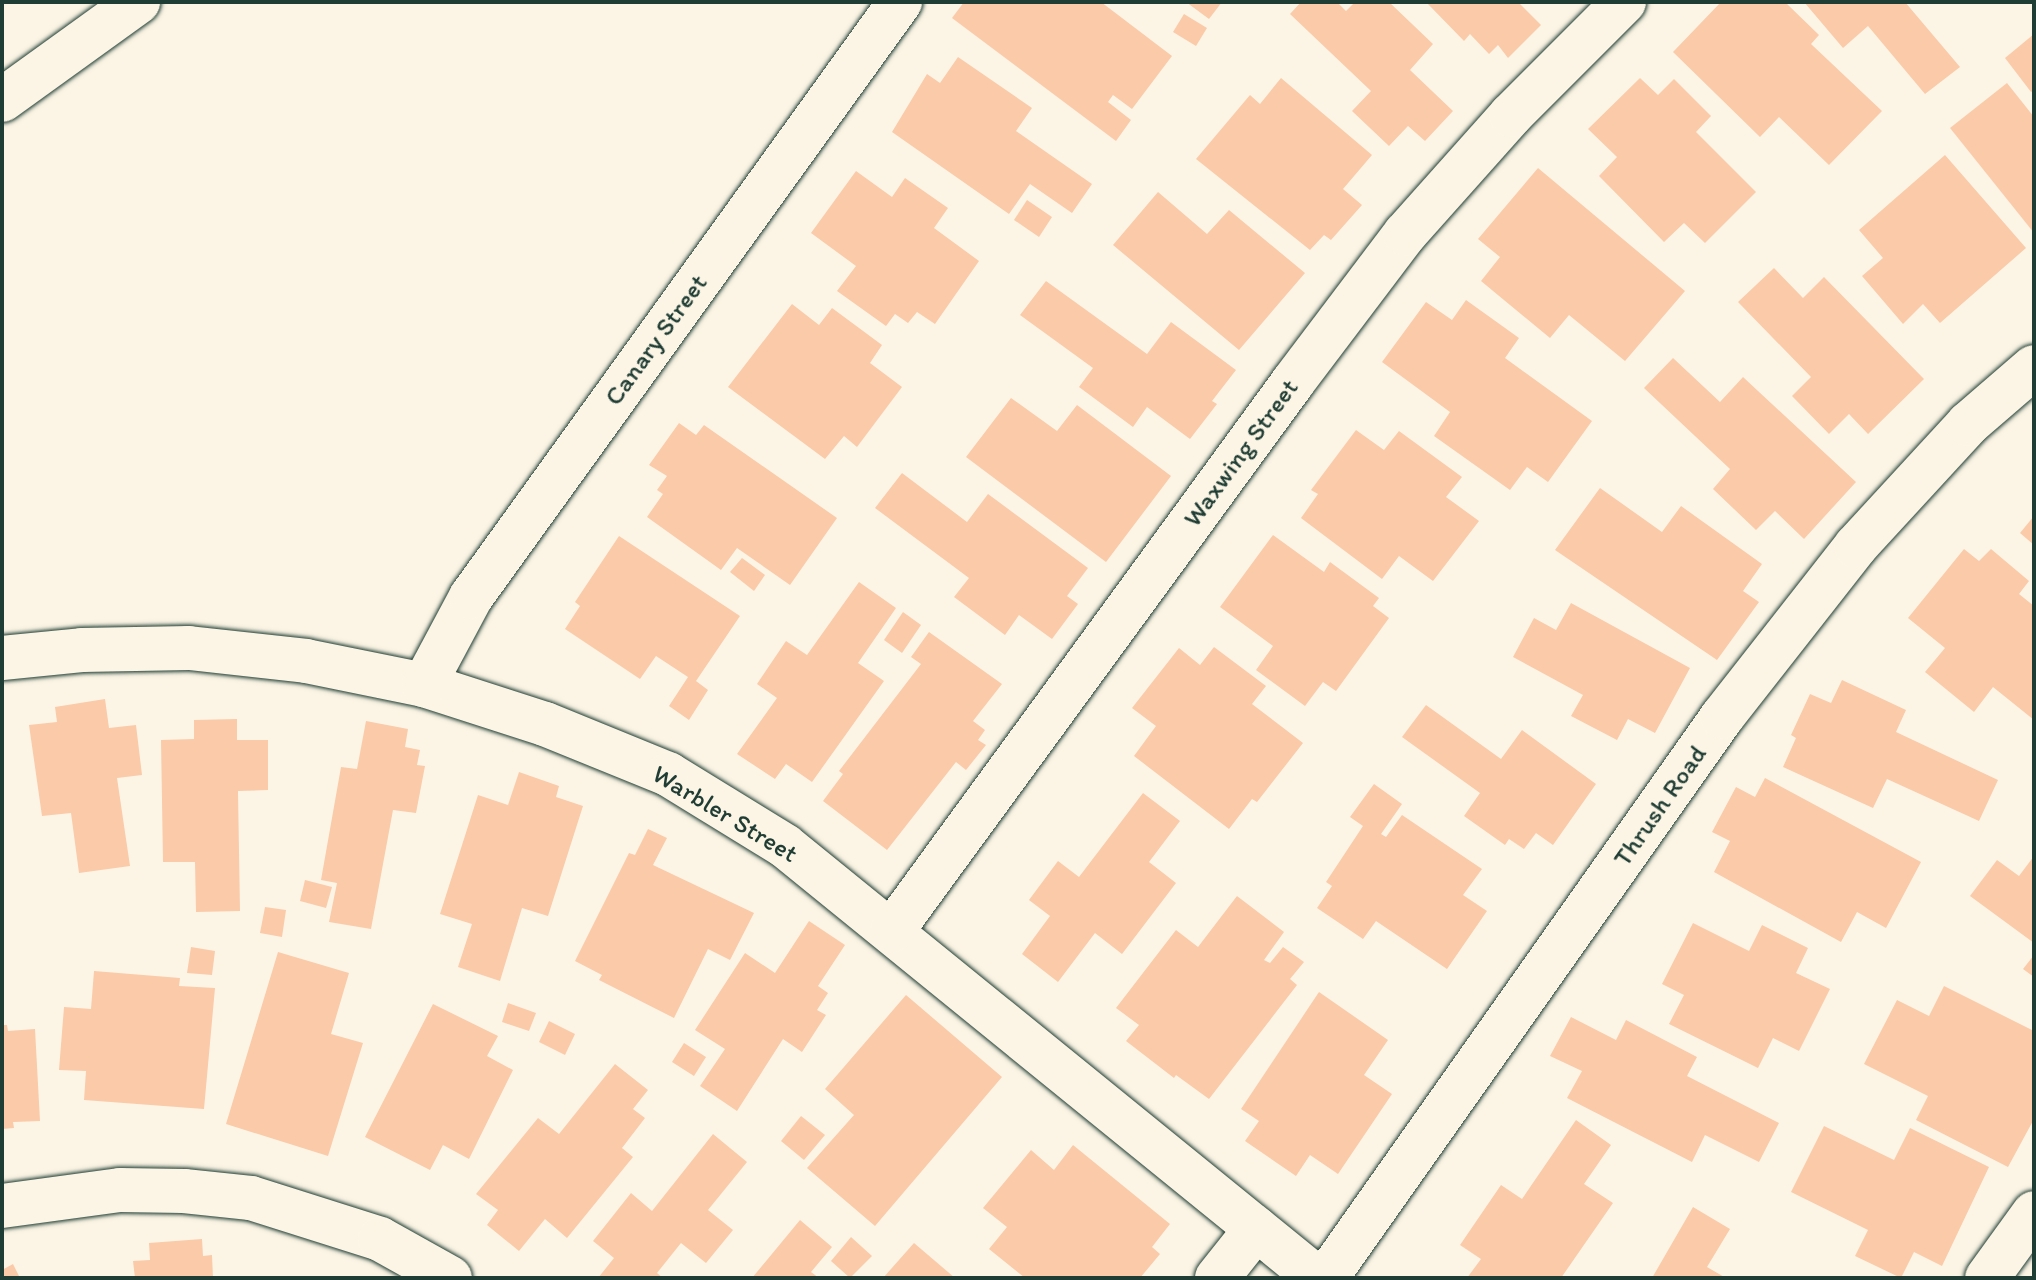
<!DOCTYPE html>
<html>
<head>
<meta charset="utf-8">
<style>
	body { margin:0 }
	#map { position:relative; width:2036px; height:1280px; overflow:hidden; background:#fcf5e5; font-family:Itim,sans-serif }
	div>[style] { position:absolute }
	.building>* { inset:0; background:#facaa9 }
	.roads { filter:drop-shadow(0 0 2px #1f3d34) drop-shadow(0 0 2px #1f3d34) }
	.minor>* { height:44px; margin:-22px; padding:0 22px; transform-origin:22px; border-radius:22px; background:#fcf5e5 }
	.major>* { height:44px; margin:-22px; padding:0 22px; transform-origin:22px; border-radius:22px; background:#fcf5e5 }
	span { translate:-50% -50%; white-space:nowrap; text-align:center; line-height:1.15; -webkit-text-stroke:7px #fcf5e5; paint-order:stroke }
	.street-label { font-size:26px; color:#1f3d34 }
	.frame { position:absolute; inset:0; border:4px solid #1f3d34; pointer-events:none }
</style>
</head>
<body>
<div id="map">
	<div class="building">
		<div style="clip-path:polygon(964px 2px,1101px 2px,1172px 56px,1132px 109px,1113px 95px,1108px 102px,1131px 120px,1116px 141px,952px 18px)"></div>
		<div style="clip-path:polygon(1186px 2px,1222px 2px,1209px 19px)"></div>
		<div style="clip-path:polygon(1301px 2px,1337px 2px,1346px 11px,1355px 2px,1389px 2px,1433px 44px,1410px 70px,1453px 111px,1425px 141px,1408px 126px,1389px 146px,1352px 111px,1371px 91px,1290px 14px)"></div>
		<div style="clip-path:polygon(1426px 2px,1518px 2px,1541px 25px,1508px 58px,1498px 45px,1489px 54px,1470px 34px,1464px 41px)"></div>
		<div style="clip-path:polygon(1721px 2px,1785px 2px,1819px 35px,1811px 44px,1882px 111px,1829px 165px,1779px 117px,1760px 137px,1673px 52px)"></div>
		<div style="clip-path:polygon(1804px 2px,1905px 2px,1960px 67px,1925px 94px,1868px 26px,1843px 48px)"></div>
		<div style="clip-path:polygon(1184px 14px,1207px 28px,1196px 46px,1173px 32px)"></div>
		<div style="clip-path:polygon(2034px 34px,2034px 90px,2031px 92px,2005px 58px)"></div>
		<div style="clip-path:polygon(958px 57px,1032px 108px,1016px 131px,1092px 184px,1072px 213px,1030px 184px,1009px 214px,892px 132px,927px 74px,940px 83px)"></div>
		<div style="clip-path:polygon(1281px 78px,1372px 155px,1343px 189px,1362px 205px,1331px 240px,1324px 235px,1310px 250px,1196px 159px,1250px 95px,1260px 104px)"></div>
		<div style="clip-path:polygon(1640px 78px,1658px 95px,1674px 79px,1711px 116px,1696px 132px,1756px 192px,1705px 243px,1684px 223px,1664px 242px,1599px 176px,1617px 157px,1588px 129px)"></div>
		<div style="clip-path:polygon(2007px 83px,2034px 117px,2034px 233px,1950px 128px)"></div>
		<div style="clip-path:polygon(1945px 155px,2026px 248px,1940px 323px,1923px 304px,1903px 324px,1862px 276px,1883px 258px,1859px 230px)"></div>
		<div style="clip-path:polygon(1538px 168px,1685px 291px,1625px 361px,1569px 315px,1550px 338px,1481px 281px,1500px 257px,1478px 239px)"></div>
		<div style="clip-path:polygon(856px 171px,892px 197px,905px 178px,948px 208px,934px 228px,979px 261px,935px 324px,917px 312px,908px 323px,895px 314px,886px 326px,837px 291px,856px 266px,811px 233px)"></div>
		<div style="clip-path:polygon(1158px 192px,1207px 234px,1229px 210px,1305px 273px,1239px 350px,1113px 245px)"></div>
		<div style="clip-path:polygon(1027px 200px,1052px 217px,1039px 237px,1014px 220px)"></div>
		<div style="clip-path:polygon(1774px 268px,1803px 298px,1824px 277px,1924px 379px,1868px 434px,1849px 414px,1829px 434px,1792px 396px,1811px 377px,1738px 302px)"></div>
		<div style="clip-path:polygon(1046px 281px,1147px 354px,1171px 322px,1236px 370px,1212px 401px,1217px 404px,1190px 439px,1147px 407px,1133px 427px,1079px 387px,1093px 368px,1020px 315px)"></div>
		<div style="clip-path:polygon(1466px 300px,1519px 338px,1505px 358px,1592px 421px,1548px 482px,1527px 467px,1510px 490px,1434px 436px,1450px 412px,1382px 362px,1426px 302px,1452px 320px)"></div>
		<div style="clip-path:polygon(792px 304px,819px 325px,832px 308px,882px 345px,870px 363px,902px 387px,857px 447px,844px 436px,825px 459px,728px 387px)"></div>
		<div style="clip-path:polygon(1673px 358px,1720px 402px,1743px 377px,1856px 482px,1804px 539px,1775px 511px,1756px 530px,1713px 489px,1730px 469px,1644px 388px)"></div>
		<div style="clip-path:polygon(1011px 398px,1057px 431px,1077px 405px,1171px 476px,1106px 562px,966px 457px)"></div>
		<div style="clip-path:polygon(679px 423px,696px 435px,704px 425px,837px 518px,790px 585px,737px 548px,721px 570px,647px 517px,663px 494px,657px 490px,667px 476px,649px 465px)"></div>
		<div style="clip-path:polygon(1356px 430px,1384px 450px,1399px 431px,1462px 477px,1446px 497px,1479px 521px,1433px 581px,1399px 556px,1382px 579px,1301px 518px,1318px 494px,1311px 490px)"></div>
		<div style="clip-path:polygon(902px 473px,967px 522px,988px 494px,1088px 568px,1067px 596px,1078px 604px,1052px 639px,1019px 615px,1005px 635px,954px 597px,969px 578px,875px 508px)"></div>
		<div style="clip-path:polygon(1600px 488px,1662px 532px,1681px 506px,1762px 564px,1743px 591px,1759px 602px,1717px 660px,1555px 550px)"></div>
		<div style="clip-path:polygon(2034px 516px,2034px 545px,2020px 533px)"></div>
		<div style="clip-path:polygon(1273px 535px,1324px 572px,1330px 562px,1379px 598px,1373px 606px,1389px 618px,1336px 691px,1323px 682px,1305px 706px,1256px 670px,1273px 646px,1220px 607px)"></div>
		<div style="clip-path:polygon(619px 536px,740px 616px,696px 681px,708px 690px,689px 720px,669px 706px,688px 677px,656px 656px,640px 679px,565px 629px,580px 606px,575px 602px)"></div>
		<div style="clip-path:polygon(1964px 549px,1979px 561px,1991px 549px,2029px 581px,2019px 594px,2034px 606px,2034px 720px,1993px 687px,1974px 712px,1925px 672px,1945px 648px,1908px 618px)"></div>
		<div style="clip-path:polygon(742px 558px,765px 575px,754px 591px,730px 572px)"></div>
		<div style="clip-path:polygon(859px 582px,896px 608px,858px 663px,884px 681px,812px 782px,786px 764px,775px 779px,737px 754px,777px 698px,757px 684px,786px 641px,807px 655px)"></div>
		<div style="clip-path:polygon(1571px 603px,1690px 668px,1655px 733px,1628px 719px,1617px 740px,1571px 716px,1583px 695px,1513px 657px,1534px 618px,1556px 630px)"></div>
		<div style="clip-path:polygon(903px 612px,921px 625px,902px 653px,884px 640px)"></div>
		<div style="clip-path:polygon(929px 632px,1002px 684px,973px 721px,985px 730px,978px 740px,986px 745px,966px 770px,956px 762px,887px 850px,823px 801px,843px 774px,839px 771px,921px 664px,911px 657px)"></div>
		<div style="clip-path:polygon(1214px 647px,1266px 686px,1252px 704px,1303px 743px,1257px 802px,1252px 799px,1229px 829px,1134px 756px,1156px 726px,1132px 708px,1179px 648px,1200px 665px)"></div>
		<div style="clip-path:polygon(1842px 680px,1906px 710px,1896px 732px,1998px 780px,1979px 821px,1887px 779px,1873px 808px,1783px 767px,1796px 738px,1791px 735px,1810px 694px,1831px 703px)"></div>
		<div style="clip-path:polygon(105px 699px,109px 728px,136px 725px,142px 775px,117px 778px,130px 866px,79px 873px,71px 813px,42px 816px,29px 725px,57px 722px,55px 707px)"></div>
		<div style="clip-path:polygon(1426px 705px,1501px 759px,1522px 730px,1596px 784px,1553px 845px,1536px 833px,1524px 849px,1509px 839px,1505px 845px,1464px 816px,1480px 793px,1402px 737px)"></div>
		<div style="clip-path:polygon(237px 719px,237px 740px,268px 740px,268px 790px,238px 791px,240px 911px,196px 912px,195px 862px,163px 862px,161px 740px,194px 739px,194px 720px)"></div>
		<div style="clip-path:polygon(366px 721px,408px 729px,405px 747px,420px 750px,417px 765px,425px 766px,416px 813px,393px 810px,371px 929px,329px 922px,337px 883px,321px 880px,341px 767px,357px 769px)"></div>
		<div style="clip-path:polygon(519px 772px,559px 786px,556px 797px,583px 806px,548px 916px,522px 908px,500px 981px,458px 967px,472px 924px,440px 914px,478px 795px,508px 805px)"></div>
		<div style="clip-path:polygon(1765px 778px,1921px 862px,1886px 928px,1857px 912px,1841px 942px,1714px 872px,1730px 841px,1712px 832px,1736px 787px,1755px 797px)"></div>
		<div style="clip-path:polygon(1374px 784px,1402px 804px,1381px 834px,1386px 837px,1402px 815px,1482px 869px,1463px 895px,1487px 911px,1447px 969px,1376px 921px,1363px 939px,1317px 908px,1332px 886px,1326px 882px,1363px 826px,1350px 817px)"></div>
		<div style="clip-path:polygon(1143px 793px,1180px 821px,1149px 862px,1176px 883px,1122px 954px,1095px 933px,1058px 982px,1022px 954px,1050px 916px,1029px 900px,1058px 861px,1079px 877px)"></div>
		<div style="clip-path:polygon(648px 829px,667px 838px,653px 865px,754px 913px,730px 960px,708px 949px,674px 1018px,599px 980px,602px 975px,575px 961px,629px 853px,635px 855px)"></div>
		<div style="clip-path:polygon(2034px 856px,2034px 943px,1970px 896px,1997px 860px,2019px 876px)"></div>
		<div style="clip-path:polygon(305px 880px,332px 887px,326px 908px,300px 901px)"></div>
		<div style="clip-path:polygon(1237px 896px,1284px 932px,1264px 960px,1270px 963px,1283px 947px,1304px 962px,1290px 979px,1297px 985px,1209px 1099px,1176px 1075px,1174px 1078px,1126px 1041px,1139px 1025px,1116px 1008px,1176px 930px,1198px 947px)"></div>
		<div style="clip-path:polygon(265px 907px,286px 910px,282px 937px,260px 933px)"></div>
		<div style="clip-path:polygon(809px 921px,845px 945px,818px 986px,828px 993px,817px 1010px,826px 1015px,802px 1052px,783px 1039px,737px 1111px,700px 1086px,725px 1049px,695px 1030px,745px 953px,775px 973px)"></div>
		<div style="clip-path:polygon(1693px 923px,1749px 951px,1762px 925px,1808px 948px,1796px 973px,1830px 989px,1799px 1051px,1773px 1038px,1758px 1068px,1669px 1024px,1684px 995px,1662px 984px)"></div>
		<div style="clip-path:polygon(191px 947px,215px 951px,212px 975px,187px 973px)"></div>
		<div style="clip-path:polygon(278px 952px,349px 973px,331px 1034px,363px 1043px,328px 1156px,226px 1124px)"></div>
		<div style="clip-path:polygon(2034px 955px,2034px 977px,2023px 969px)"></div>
		<div style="clip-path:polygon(94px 971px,180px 978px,179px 986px,215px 988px,204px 1109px,84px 1100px,86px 1071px,59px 1070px,64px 1007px,91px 1009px)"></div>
		<div style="clip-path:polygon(1944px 986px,2034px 1031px,2034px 1119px,2008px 1167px,1916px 1120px,1928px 1096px,1864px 1064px,1897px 1000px,1929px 1016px)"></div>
		<div style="clip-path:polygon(1319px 992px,1388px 1040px,1364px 1075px,1392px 1094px,1338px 1174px,1310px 1155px,1296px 1176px,1245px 1141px,1259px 1121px,1241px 1109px)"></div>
		<div style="clip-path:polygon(906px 995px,1002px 1077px,875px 1226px,807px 1168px,854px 1115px,825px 1089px)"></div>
		<div style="clip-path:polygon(508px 1003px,536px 1013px,529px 1031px,502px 1022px)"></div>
		<div style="clip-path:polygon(433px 1004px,498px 1036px,487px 1056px,513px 1070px,469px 1159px,443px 1145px,430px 1170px,365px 1137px)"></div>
		<div style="clip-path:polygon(1571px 1017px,1616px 1040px,1626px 1020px,1697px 1057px,1687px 1076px,1779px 1123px,1759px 1162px,1705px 1135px,1692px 1162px,1567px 1098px,1582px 1071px,1550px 1056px)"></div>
		<div style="clip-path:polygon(549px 1021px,575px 1034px,565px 1055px,539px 1042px)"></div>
		<div style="clip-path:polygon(2px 1025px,7px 1025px,8px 1031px,35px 1029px,40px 1121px,13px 1122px,14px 1128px,2px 1129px)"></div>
		<div style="clip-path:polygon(684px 1043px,706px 1057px,694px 1076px,672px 1062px)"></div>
		<div style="clip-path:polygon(615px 1064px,648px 1090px,633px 1109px,645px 1118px,622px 1148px,633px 1157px,567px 1238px,545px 1219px,519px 1251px,487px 1225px,498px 1210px,476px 1194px,538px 1118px,559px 1134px)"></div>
		<div style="clip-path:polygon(801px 1116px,825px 1135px,804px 1160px,781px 1141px)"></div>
		<div style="clip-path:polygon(1576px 1120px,1611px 1145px,1584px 1184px,1613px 1203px,1561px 1278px,1467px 1278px,1481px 1259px,1460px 1245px,1501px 1185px,1522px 1199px)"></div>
		<div style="clip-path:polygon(1824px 1126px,1894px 1160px,1910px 1128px,1989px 1167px,1942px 1266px,1914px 1252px,1901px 1278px,1855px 1256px,1868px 1230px,1791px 1192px)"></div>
		<div style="clip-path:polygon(713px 1134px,747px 1162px,708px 1210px,733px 1230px,706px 1263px,681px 1243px,657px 1273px,663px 1278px,598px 1278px,614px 1258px,593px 1241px,631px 1193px,652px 1211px)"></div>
		<div style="clip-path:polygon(1073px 1145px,1170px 1224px,1152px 1247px,1160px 1254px,1140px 1278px,1025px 1278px,989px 1249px,1007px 1227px,983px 1208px,1031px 1150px,1054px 1170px)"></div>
		<div style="clip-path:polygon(1693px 1207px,1730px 1229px,1707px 1267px,1726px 1278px,1652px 1278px)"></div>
		<div style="clip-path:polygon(800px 1220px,832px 1247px,811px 1272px,819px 1278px,752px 1278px)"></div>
		<div style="clip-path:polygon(851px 1237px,872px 1256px,850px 1278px,831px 1261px)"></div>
		<div style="clip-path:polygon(202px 1239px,203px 1256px,212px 1255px,213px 1278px,135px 1278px,133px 1261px,150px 1260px,149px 1243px)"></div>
		<div style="clip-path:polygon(914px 1243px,955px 1278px,883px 1278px)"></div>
		<div style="clip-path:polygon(13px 1264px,20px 1278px,2px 1278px,2px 1270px)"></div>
	</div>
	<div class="roads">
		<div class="minor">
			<div style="left:2px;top:658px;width:80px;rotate:-5.7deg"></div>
			<div style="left:82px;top:650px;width:107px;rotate:-1.1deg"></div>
			<div style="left:189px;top:648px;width:118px;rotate:6.3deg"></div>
			<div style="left:306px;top:661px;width:120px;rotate:11.5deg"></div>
			<div style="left:424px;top:685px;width:127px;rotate:17.9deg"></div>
			<div style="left:545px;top:724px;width:133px;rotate:22.1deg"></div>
			<div style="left:668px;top:774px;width:137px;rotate:31.6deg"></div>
			<div style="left:785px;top:846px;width:685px;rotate:39.08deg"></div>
			<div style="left:424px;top:685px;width:100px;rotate:-61.9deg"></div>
			<div style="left:471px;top:597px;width:734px;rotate:-54.21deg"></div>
			<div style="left:892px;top:931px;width:680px;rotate:-53.85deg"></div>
			<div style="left:1293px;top:382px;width:186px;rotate:-52.9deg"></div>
			<div style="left:1405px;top:234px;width:159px;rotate:-48.3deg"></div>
			<div style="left:1511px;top:115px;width:160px;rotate:-45deg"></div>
			<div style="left:2px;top:1206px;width:119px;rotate:-7.7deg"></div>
			<div style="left:120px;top:1190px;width:64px;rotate:0.9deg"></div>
			<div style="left:184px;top:1191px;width:67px;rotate:6deg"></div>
			<div style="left:251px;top:1198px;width:135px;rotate:17.6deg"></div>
			<div style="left:380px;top:1239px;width:80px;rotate:29.1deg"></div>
			<div style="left:1217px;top:1278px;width:63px;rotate:-51.5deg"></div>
			<div style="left:1326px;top:1278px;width:687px;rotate:-54.78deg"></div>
			<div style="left:1722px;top:717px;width:217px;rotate:-51.9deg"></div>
			<div style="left:1856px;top:546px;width:166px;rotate:-47.4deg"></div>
			<div style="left:1968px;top:424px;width:87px;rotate:-40.8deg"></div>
			<div style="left:1987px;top:1278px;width:80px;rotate:-54.1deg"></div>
		</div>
		<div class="major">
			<div style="left:2px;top:100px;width:168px;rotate:-35.8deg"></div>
		</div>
	</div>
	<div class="street-label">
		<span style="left:656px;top:340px;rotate:-54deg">Canary Street</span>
		<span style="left:1241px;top:453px;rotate:-54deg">Waxwing Street</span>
		<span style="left:1660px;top:806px;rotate:-55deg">Thrush Road</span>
		<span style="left:725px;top:814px;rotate:31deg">Warbler Street</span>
	</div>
	<div class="frame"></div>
</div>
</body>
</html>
